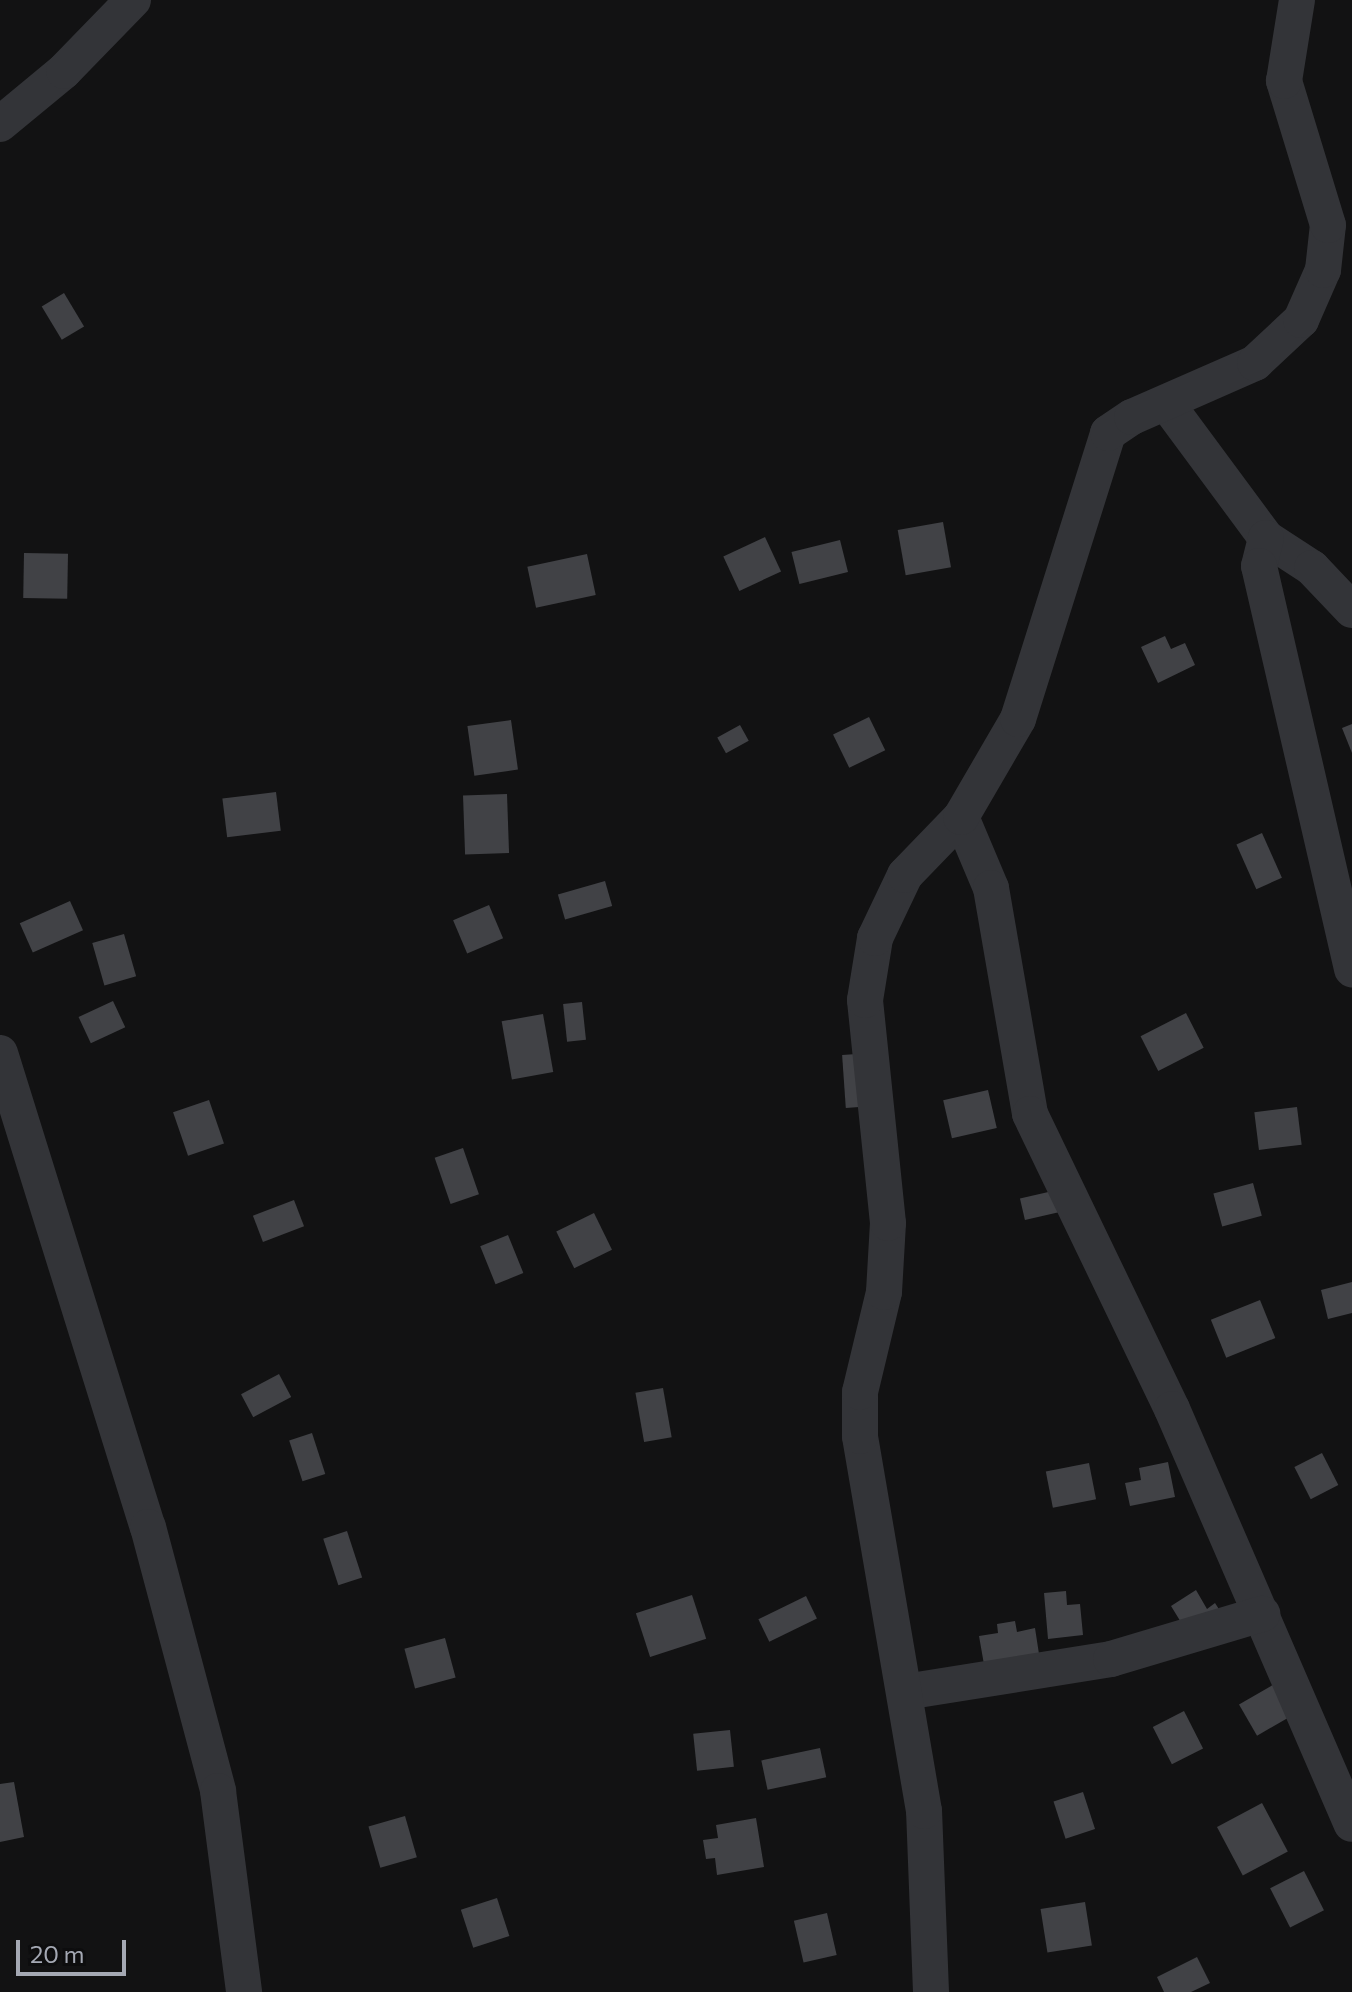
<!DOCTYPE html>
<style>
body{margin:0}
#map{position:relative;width:1352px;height:1992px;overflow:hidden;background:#121213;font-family:Commissioner,sans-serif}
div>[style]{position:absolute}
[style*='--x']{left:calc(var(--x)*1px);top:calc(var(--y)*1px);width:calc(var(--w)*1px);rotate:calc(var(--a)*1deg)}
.building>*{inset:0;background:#414246;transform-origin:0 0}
.minor>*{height:36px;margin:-18px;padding:0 18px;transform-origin:18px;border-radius:18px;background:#333438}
span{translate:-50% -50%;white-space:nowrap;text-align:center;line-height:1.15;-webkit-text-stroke:7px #0d0d0e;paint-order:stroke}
.scale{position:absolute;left:16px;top:1940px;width:110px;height:36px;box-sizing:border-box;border:4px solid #a4a8b3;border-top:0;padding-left:10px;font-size:24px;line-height:28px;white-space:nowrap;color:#a4a8b3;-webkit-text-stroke:6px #0d0d0e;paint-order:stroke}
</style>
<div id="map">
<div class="building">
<div style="left:64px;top:293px;width:39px;height:26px;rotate:59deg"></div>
<div style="left:943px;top:522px;width:46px;height:46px;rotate:80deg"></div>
<div style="left:765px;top:537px;width:38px;height:46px;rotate:65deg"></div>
<div style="left:840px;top:540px;width:33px;height:50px;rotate:76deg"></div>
<div style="left:24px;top:553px;width:44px;height:45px;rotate:1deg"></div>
<div style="left:587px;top:554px;width:42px;height:61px;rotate:78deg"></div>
<div style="clip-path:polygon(1165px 636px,1171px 649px,1185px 643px,1195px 665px,1158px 683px,1141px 647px)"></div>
<div style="left:869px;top:717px;width:37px;height:40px;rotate:64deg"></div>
<div style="left:511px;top:720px;width:50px;height:44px;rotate:82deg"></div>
<div style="clip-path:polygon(1352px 724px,1352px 753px,1342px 728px)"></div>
<div style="left:740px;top:725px;width:18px;height:26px;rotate:61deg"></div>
<div style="left:276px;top:792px;width:39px;height:54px;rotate:83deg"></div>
<div style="left:507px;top:794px;width:59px;height:44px;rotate:88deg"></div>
<div style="left:1262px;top:833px;width:49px;height:28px;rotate:66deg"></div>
<div style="left:605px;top:881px;width:26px;height:49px;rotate:74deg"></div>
<div style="left:70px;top:901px;width:32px;height:55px;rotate:66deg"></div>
<div style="left:489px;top:905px;width:36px;height:39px;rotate:67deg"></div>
<div style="left:124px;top:934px;width:44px;height:33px;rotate:74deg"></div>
<div style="left:113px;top:1001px;width:29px;height:38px;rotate:65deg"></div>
<div style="left:582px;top:1002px;width:38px;height:19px;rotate:84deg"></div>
<div style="left:1186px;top:1013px;width:39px;height:51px;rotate:63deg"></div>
<div style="left:543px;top:1014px;width:59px;height:42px;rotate:80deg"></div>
<div style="left:886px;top:1052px;width:53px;height:44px;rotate:86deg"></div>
<div style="left:988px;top:1090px;width:39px;height:46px;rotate:77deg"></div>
<div style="left:209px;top:1100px;width:46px;height:38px;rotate:71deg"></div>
<div style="left:1297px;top:1107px;width:38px;height:43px;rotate:83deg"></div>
<div style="left:463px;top:1148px;width:49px;height:30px;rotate:71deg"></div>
<div style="left:1253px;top:1183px;width:34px;height:41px;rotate:75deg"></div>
<div style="left:1057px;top:1190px;width:22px;height:38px;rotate:77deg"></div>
<div style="left:294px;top:1200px;width:28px;height:44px;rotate:69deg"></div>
<div style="left:594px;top:1213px;width:41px;height:42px;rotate:64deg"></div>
<div style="left:508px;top:1235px;width:41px;height:30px;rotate:68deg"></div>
<div style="clip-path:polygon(1352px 1282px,1352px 1313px,1328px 1319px,1321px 1290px)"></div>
<div style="left:1260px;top:1300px;width:41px;height:53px;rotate:68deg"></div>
<div style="left:279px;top:1374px;width:26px;height:43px;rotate:62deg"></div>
<div style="left:663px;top:1388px;width:50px;height:28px;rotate:80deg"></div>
<div style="left:312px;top:1433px;width:43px;height:24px;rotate:72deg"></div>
<div style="left:1322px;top:1453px;width:36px;height:31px;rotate:63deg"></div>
<div style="clip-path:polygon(1168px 1462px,1175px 1497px,1130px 1506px,1125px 1483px,1141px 1480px,1139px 1468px)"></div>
<div style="left:1089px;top:1463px;width:37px;height:44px;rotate:79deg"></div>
<div style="left:347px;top:1531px;width:49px;height:25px;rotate:72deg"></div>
<div style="clip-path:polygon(1196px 1590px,1207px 1609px,1215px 1603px,1224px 1617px,1190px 1637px,1171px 1606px)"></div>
<div style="clip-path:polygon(1066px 1591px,1067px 1605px,1080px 1604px,1083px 1635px,1048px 1639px,1044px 1593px)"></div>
<div style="left:692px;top:1595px;width:46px;height:59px;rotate:72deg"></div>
<div style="left:806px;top:1596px;width:25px;height:53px;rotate:64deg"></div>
<div style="clip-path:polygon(1015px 1621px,1017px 1632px,1035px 1628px,1041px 1667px,986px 1676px,979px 1636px,998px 1633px,997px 1624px)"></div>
<div style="left:445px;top:1638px;width:41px;height:42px;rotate:75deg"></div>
<div style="left:1278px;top:1682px;width:36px;height:45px;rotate:60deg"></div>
<div style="left:1184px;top:1711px;width:42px;height:35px;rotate:63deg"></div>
<div style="left:730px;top:1730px;width:37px;height:37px;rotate:84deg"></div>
<div style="left:820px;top:1748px;width:30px;height:60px;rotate:78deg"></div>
<div style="clip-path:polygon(14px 1782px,24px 1837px,0 1842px,0 1784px)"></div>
<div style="left:1083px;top:1792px;width:39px;height:31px;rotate:72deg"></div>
<div style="left:1262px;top:1803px;width:55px;height:51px;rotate:62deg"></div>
<div style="left:405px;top:1816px;width:43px;height:38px;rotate:74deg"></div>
<div style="clip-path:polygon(756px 1818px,764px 1867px,717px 1875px,715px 1858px,706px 1859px,703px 1840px,718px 1838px,716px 1825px)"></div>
<div style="left:1304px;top:1871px;width:44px;height:38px;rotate:63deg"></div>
<div style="left:497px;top:1898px;width:40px;height:38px;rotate:72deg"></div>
<div style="left:1085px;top:1902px;width:44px;height:45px;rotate:81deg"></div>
<div style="left:827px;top:1913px;width:43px;height:34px;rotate:77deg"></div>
<div style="clip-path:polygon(1197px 1957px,1210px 1983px,1191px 1992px,1164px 1992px,1157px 1977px)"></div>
</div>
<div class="minor">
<div style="--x:0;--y:124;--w:83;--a:-39.6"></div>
<div style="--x:64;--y:71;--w:99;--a:-45.8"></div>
<div style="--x:1167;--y:404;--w:167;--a:53.5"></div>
<div style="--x:1266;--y:538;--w:55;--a:33.1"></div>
<div style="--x:1312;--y:568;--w:58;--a:46.4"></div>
<div style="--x:1266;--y:538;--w:29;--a:104"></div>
<div style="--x:1259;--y:566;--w:414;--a:77"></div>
<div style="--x:961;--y:817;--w:77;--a:67.1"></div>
<div style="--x:991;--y:888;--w:229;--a:80.2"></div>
<div style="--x:1030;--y:1114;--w:327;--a:64.3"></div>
<div style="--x:1172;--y:1409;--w:452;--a:66.6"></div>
<div style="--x:0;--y:1053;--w:497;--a:72.7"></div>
<div style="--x:148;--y:1527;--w:273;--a:75.1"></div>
<div style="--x:218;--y:1791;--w:203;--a:82.6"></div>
<div style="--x:905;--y:1692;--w:209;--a:-9.1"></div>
<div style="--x:1111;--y:1659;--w:158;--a:-16.6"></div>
<div style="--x:931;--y:1992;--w:181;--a:-92.2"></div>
<div style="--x:924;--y:1811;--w:380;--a:-99.7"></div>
<div style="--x:860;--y:1436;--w:44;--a:-90"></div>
<div style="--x:860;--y:1392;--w:103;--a:-76.5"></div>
<div style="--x:884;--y:1292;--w:69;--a:-86.7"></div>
<div style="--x:888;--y:1223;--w:224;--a:-95.9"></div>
<div style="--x:865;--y:1000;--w:63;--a:-80.8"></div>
<div style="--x:875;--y:938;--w:70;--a:-64.5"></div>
<div style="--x:905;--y:875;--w:81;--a:-46"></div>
<div style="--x:961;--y:817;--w:113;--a:-59.8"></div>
<div style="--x:1018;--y:719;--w:300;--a:-72.5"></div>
<div style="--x:1108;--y:433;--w:29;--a:-34"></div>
<div style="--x:1132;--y:417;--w:134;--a:-23.7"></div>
<div style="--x:1255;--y:363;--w:63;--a:-43.1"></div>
<div style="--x:1301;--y:320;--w:55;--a:-66.3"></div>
<div style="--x:1323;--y:270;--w:45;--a:-83.7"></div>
<div style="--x:1328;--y:225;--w:151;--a:-107"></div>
<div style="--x:1284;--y:81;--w:82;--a:-80.9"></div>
</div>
<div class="scale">20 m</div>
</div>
